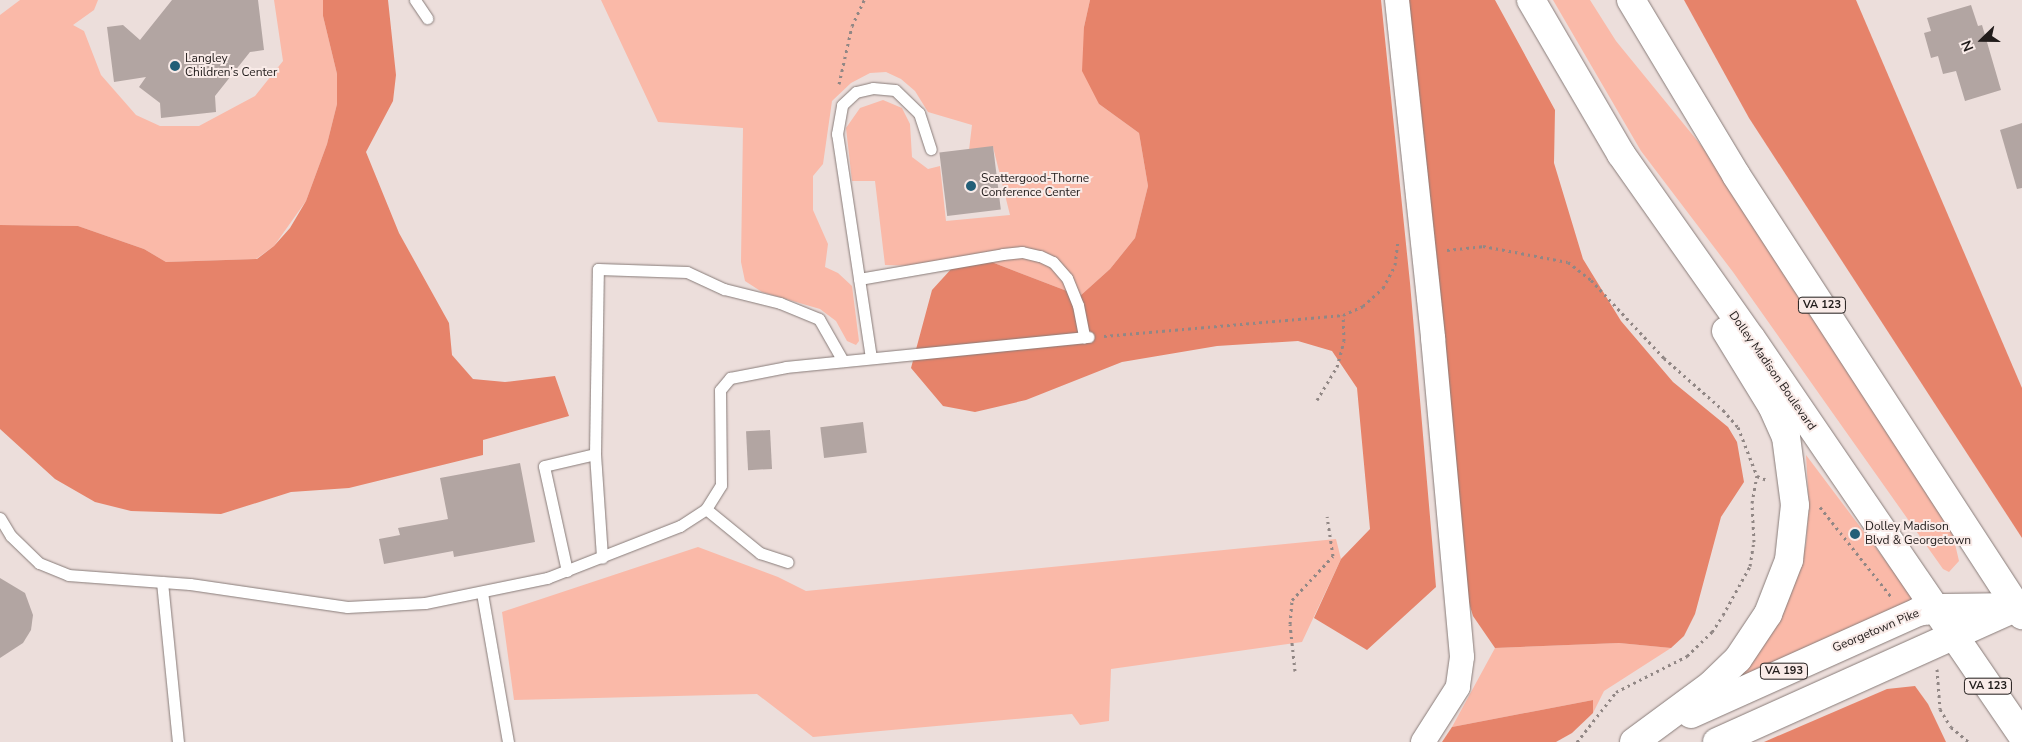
<!DOCTYPE html>
<meta charset="utf-8">
<style>
body{margin:0}
#map{position:relative;width:2022px;height:742px;overflow:hidden;background:#ecdedb;font-family:"Nunito Sans",sans-serif}
div>[style]{position:absolute}
[style*='--x']{left:calc(var(--x)*1px);top:calc(var(--y)*1px);width:calc(var(--w)*1px);rotate:calc(var(--a)*1deg)}
.green>*{inset:0;background:#fab9a8}
.forest>*{inset:0;background:#e6836a}
.building>*{inset:0;background:#b2a5a2;transform-origin:0 0}
.path>*{height:3px;margin-top:-1.5px;transform-origin:0;background:repeating-linear-gradient(90deg,#918785 0 2.5px,transparent 0 6.5px)}
.roads{filter:drop-shadow(0 0 1px #887c79) drop-shadow(0 0 1px #887c79)}
.lane>*{height:11px;margin:-5.5px;padding:0 5.5px;transform-origin:5.5px;border-radius:5.5px;background:#fff}
.street>*{height:24px;margin:-12px;padding:0 12px;transform-origin:12px;border-radius:12px;background:#fff}
.primary>*{height:28px;margin:-14px;padding:0 14px;transform-origin:14px;border-radius:14px;background:#fff}
.dots>*{width:14px;height:14px;translate:-50% -50%;box-sizing:border-box;border:2px solid #f9ebe8;border-radius:50%}
span{translate:-50% -50%;white-space:nowrap;text-align:center;line-height:1.15;-webkit-text-stroke:4px #f9ebe8;paint-order:stroke}
.shield-label span{padding:1px 4px;background:#f9ebe8;border:1px solid;border-radius:4px;-webkit-text-stroke-width:0}
.shield-label{font-size:11px;color:#211c1b;font-weight:700}
.poi-label{font-size:12px;color:#211c1b}
.left{translate:0 -50%;text-align:left}
.street-label{font-size:12px;color:#211c1b}
.north{position:absolute;left:1957px;top:15px;width:50px;height:50px;-webkit-text-stroke:4px #f9ebe8;paint-order:stroke;rotate:248deg;font-size:14px;font-weight:700;line-height:20px;text-align:center;color:#211c1b}
.north::after{content:'';display:block;margin:auto;width:18px;height:22px;background:#211c1b;clip-path:polygon(50% 0,100% 100%,50% 72%,0 100%)}
</style>
<div id="map">
<div class="green">
<div style="clip-path:polygon(20px 0,98px 0,94px 10px,73px 25px,84px 31px,101px 75px,136px 115px,160px 126px,199px 126px,255px 96px,283px 61px,274px 0,323px 0,323px 16px,337px 74px,337px 104px,327px 144px,306px 201px,274px 246px,256px 259px,166px 262px,144px 249px,78px 226px,0 225px,0 15px)"></div>
<div style="clip-path:polygon(601px 0,1090px 0,1084px 27px,1099px 104px,1139px 133px,1148px 186px,1135px 238px,1110px 269px,1080px 296px,976px 256px,953px 267px,885px 265px,875px 181px,852px 181px,846px 128px,860px 108px,883px 100px,902px 108px,910px 124px,912px 157px,928px 169px,940px 166px,946px 221px,1010px 215px,993px 147px,969px 150px,972px 125px,928px 112px,915px 91px,901px 79px,886px 72px,870px 73px,851px 83px,832px 101px,823px 164px,813px 176px,813px 210px,828px 244px,825px 267px,838px 273px,852px 286px,859px 341px,856px 345px,847px 341px,836px 321px,820px 309px,762px 292px,745px 281px,741px 262px,743px 128px,658px 122px)"></div>
<div style="clip-path:polygon(1553px 0,1590px 0,1616px 41px,1709px 155px,1951px 527px,1959px 561px,1949px 572px,1943px 569px,1733px 272px,1641px 151px)"></div>
<div style="clip-path:polygon(1806px 455px,1919px 605px,1711px 696px,1796px 577px,1806px 544px,1809px 506px)"></div>
<div style="clip-path:polygon(1336px 539px,1341px 559px,1302px 642px,1111px 669px,1109px 721px,1080px 725px,1072px 714px,813px 737px,757px 694px,514px 700px,502px 612px,698px 547px,778px 577px,806px 591px)"></div>
<div style="clip-path:polygon(1619px 643px,1671px 648px,1604px 691px,1593px 713px,1593px 700px,1452px 727px,1495px 648px)"></div>
</div>
<div class="forest">
<div style="clip-path:polygon(323px 0,388px 0,396px 75px,393px 101px,366px 152px,399px 233px,449px 323px,452px 355px,473px 379px,505px 382px,555px 376px,569px 416px,483px 440px,483px 455px,349px 488px,291px 492px,221px 514px,131px 511px,95px 502px,55px 479px,0 429px,0 225px,78px 226px,144px 249px,166px 262px,257px 259px,274px 246px,290px 228px,306px 201px,327px 144px,337px 104px,337px 74px,323px 16px)"></div>
<div style="clip-path:polygon(1090px 0,1381px 0,1410px 283px,1436px 587px,1367px 650px,1314px 618px,1341px 559px,1370px 529px,1357px 388px,1332px 351px,1298px 341px,1217px 346px,1122px 362px,1026px 400px,975px 412px,943px 406px,911px 368px,932px 290px,953px 267px,976px 256px,1080px 296px,1110px 269px,1135px 238px,1148px 186px,1139px 133px,1099px 104px,1082px 71px,1084px 27px)"></div>
<div style="clip-path:polygon(1403px 0,1495px 0,1555px 110px,1554px 163px,1583px 259px,1621px 321px,1673px 382px,1728px 427px,1737px 442px,1744px 482px,1721px 517px,1695px 614px,1684px 636px,1671px 648px,1619px 643px,1495px 648px,1473px 616px,1468px 600px)"></div>
<div style="clip-path:polygon(1684px 0,1856px 0,2022px 388px,2022px 538px,1749px 118px)"></div>
<div style="clip-path:polygon(1915px 686px,1928px 704px,1946px 742px,1764px 742px,1887px 689px)"></div>
<div style="clip-path:polygon(1593px 700px,1593px 713px,1572px 733px,1556px 742px,1442px 742px,1452px 727px)"></div>
</div>
<div class="building">
<div style="clip-path:polygon(172px 0,258px 0,264px 50px,250px 52px,215px 96px,216px 112px,161px 118px,160px 103px,139px 87px,146px 77px,114px 82px,107px 27px,123px 25px,140px 40px)"></div>
<div style="clip-path:polygon(1971px 5px,1978px 26px,1982px 25px,2001px 90px,1965px 101px,1956px 71px,1943px 74px,1938px 56px,1931px 58px,1924px 33px,1931px 31px,1927px 18px)"></div>
<div style="clip-path:polygon(2022px 123px,2022px 188px,2017px 189px,2000px 130px)"></div>
<div style="left:993px;top:146px;width:64px;height:54px;rotate:83deg"></div>
<div style="left:863px;top:422px;width:31px;height:43px;rotate:83deg"></div>
<div style="left:770px;top:430px;width:39px;height:24px;rotate:87deg"></div>
<div style="clip-path:polygon(520px 463px,535px 542px,454px 557px,453px 551px,384px 564px,379px 539px,400px 535px,398px 528px,448px 519px,440px 478px)"></div>
<div style="clip-path:polygon(0 578px,25px 593px,33px 615px,31px 630px,23px 643px,0 658px)"></div>
</div>
<div class="path">
<div style="--x:839;--y:84;--w:59;--a:-77.4"></div>
<div style="--x:852;--y:26;--w:29;--a:-65"></div>
<div style="--x:1447;--y:250;--w:36;--a:-6"></div>
<div style="--x:1483;--y:246;--w:86;--a:10.7"></div>
<div style="--x:1568;--y:262;--w:29;--a:38"></div>
<div style="--x:1591;--y:280;--w:107;--a:46.9"></div>
<div style="--x:1664;--y:358;--w:79;--a:41.4"></div>
<div style="--x:1723;--y:410;--w:23;--a:49"></div>
<div style="--x:1738;--y:427;--w:53;--a:68.8"></div>
<div style="--x:1757;--y:476;--w:11;--a:22"></div>
<div style="--x:1104;--y:336;--w:240;--a:-5"></div>
<div style="--x:1343;--y:315;--w:22;--a:-24"></div>
<div style="--x:1363;--y:306;--w:27;--a:-42"></div>
<div style="--x:1383;--y:288;--w:26;--a:-62"></div>
<div style="--x:1395;--y:265;--w:23;--a:-83"></div>
<div style="--x:1317;--y:400;--w:39;--a:-59"></div>
<div style="--x:1337;--y:367;--w:27;--a:-75"></div>
<div style="--x:1344;--y:341;--w:26;--a:-92"></div>
<div style="--x:1820;--y:507;--w:116;--a:51.6"></div>
<div style="--x:1937;--y:669;--w:40;--a:85.7"></div>
<div style="--x:1940;--y:709;--w:21;--a:59"></div>
<div style="--x:1951;--y:727;--w:23;--a:40"></div>
<div style="--x:1295;--y:671;--w:47;--a:-96.1"></div>
<div style="--x:1290;--y:624;--w:24;--a:-85"></div>
<div style="--x:1292;--y:600;--w:60;--a:-47"></div>
<div style="--x:1333;--y:556;--w:40;--a:-98.5"></div>
<div style="--x:1577;--y:742;--w:63;--a:-52"></div>
<div style="--x:1616;--y:692;--w:80;--a:-26.9"></div>
<div style="--x:1687;--y:656;--w:35;--a:-44"></div>
<div style="--x:1712;--y:632;--w:20;--a:-57"></div>
<div style="--x:1723;--y:615;--w:56;--a:-61.1"></div>
<div style="--x:1750;--y:566;--w:24;--a:-81"></div>
<div style="--x:1754;--y:542;--w:39;--a:-93"></div>
<div style="--x:1752;--y:503;--w:27;--a:-80"></div>
</div>
<div class="roads">
<div class="lane">
<div style="--x:415;--y:0;--w:22;--a:56"></div>
<div style="--x:859;--y:279;--w:146;--a:-9.8"></div>
<div style="--x:1003;--y:254;--w:19;--a:-6"></div>
<div style="--x:1022;--y:252;--w:18;--a:13"></div>
<div style="--x:1040;--y:256;--w:14;--a:25"></div>
<div style="--x:1053;--y:262;--w:21;--a:49"></div>
<div style="--x:1067;--y:278;--w:29;--a:68"></div>
<div style="--x:1078;--y:305;--w:33;--a:79"></div>
<div style="--x:871;--y:358;--w:227;--a:-98.6"></div>
<div style="--x:837;--y:134;--w:29;--a:-80"></div>
<div style="--x:842;--y:105;--w:19;--a:-43"></div>
<div style="--x:856;--y:92;--w:17;--a:-13"></div>
<div style="--x:873;--y:88;--w:22;--a:5"></div>
<div style="--x:895;--y:90;--w:33;--a:44"></div>
<div style="--x:919;--y:113;--w:38;--a:72"></div>
<div style="--x:595;--y:454;--w:104;--a:86.1"></div>
<div style="--x:706;--y:509;--w:70;--a:39.2"></div>
<div style="--x:760;--y:553;--w:29;--a:18"></div>
<div style="--x:0;--y:518;--w:21;--a:59"></div>
<div style="--x:11;--y:536;--w:39;--a:44"></div>
<div style="--x:39;--y:563;--w:31;--a:22"></div>
<div style="--x:68;--y:575;--w:122;--a:4.2"></div>
<div style="--x:190;--y:584;--w:159;--a:8.3"></div>
<div style="--x:347;--y:607;--w:78;--a:-2.9"></div>
<div style="--x:425;--y:603;--w:125;--a:-11.6"></div>
<div style="--x:547;--y:578;--w:143;--a:-21.4"></div>
<div style="--x:680;--y:526;--w:31;--a:-33"></div>
<div style="--x:706;--y:509;--w:28;--a:-58"></div>
<div style="--x:721;--y:485;--w:95;--a:-90.6"></div>
<div style="--x:720;--y:390;--w:16;--a:-50"></div>
<div style="--x:730;--y:378;--w:57;--a:-11.1"></div>
<div style="--x:786;--y:367;--w:304;--a:-5.7"></div>
<div style="--x:567;--y:571;--w:107;--a:-102.4"></div>
<div style="--x:544;--y:466;--w:52;--a:-13.2"></div>
<div style="--x:595;--y:454;--w:185;--a:-89.1"></div>
<div style="--x:598;--y:269;--w:89;--a:1.9"></div>
<div style="--x:687;--y:272;--w:41;--a:24.7"></div>
<div style="--x:724;--y:289;--w:58;--a:14"></div>
<div style="--x:780;--y:303;--w:42;--a:22.3"></div>
<div style="--x:819;--y:319;--w:48;--a:60.3"></div>
<div style="--x:162;--y:582;--w:161;--a:84.3"></div>
<div style="--x:482;--y:593;--w:151;--a:80.1"></div>
</div>
<div class="street">
<div style="--x:1397;--y:0;--w:340;--a:83.9"></div>
<div style="--x:1433;--y:338;--w:320;--a:84.8"></div>
<div style="--x:1462;--y:657;--w:30;--a:98"></div>
<div style="--x:1458;--y:687;--w:65;--a:122.5"></div>
</div>
<div class="primary">
<div style="--x:1531;--y:0;--w:178;--a:59.7"></div>
<div style="--x:1621;--y:154;--w:225;--a:54.8"></div>
<div style="--x:1751;--y:338;--w:482;--a:55.7"></div>
<div style="--x:1631;--y:0;--w:204;--a:59"></div>
<div style="--x:1736;--y:175;--w:525;--a:56.98"></div>
<div style="--x:1691;--y:714;--w:249;--a:-24.2"></div>
<div style="--x:1918;--y:612;--w:26;--a:-9"></div>
<div style="--x:1944;--y:608;--w:73;--a:-0.8"></div>
<div style="--x:1634;--y:742;--w:96;--a:-36.5"></div>
<div style="--x:1711;--y:685;--w:37;--a:-44"></div>
<div style="--x:1738;--y:659;--w:54;--a:-56.3"></div>
<div style="--x:1768;--y:614;--w:58;--a:-68.7"></div>
<div style="--x:1789;--y:560;--w:55;--a:-83.8"></div>
<div style="--x:1795;--y:505;--w:69;--a:-97.5"></div>
<div style="--x:1786;--y:437;--w:34;--a:-114"></div>
<div style="--x:1772;--y:406;--w:88;--a:-121.5"></div>
<div style="--x:1717;--y:742;--w:320;--a:-24.2"></div>
</div>
</div>
<div class="dots">
<div style="left:175px;top:66px;background:#235f77"></div>
<div style="left:971px;top:186px;background:#235f77"></div>
<div style="left:1855px;top:534px;background:#235f77"></div>
</div>
<div class="shield-label">
<span style="left:1822px;top:305px">VA 123</span>
<span style="left:1784px;top:671px">VA 193</span>
<span style="left:1988px;top:686px">VA 123</span>
</div>
<div class="poi-label">
<span class="left" style="left:185px;top:66px">Langley<br>Children’s Center</span>
<span class="left" style="left:981px;top:186px">Scattergood-Thorne<br>Conference Center</span>
<span class="left" style="left:1865px;top:534px">Dolley Madison<br>Blvd &amp; Georgetown</span>
</div>
<div class="street-label">
<span style="left:1772px;top:371px;rotate:55deg">Dolley Madison Boulevard</span>
<span style="left:1876px;top:631px;rotate:-23deg">Georgetown Pike</span>
</div>
<div class="north">N</div>
</div>
